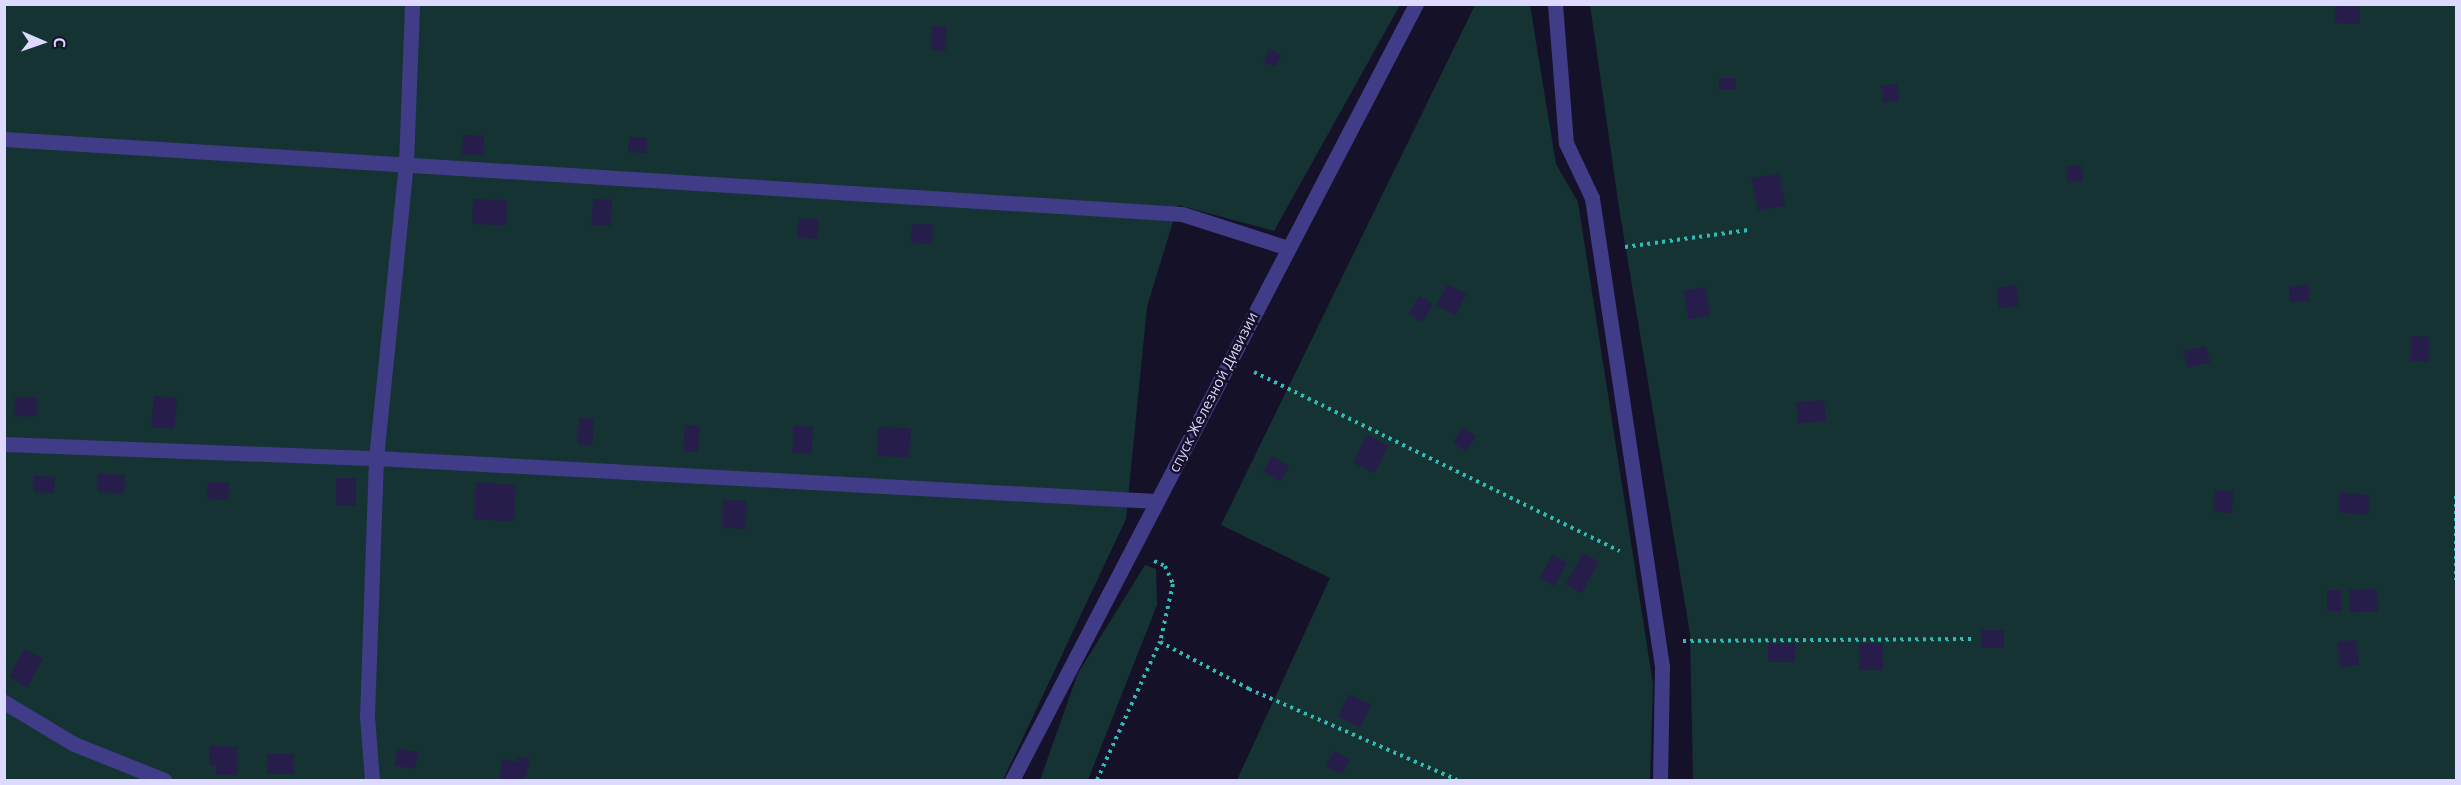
<!DOCTYPE html>
<meta charset="utf-8">
<style>
body{margin:0}
#map{position:relative;width:2461px;height:785px;overflow:hidden;background:#151129;font-family:Ubuntu,sans-serif}
div>[style]{position:absolute}
[style*='--x']{left:calc(var(--x)*1px);top:calc(var(--y)*1px);width:calc(var(--w)*1px);rotate:calc(var(--a)*1deg)}
.green>*{inset:0;background:#143332}
.building>*{inset:0;background:#271d4a;transform-origin:0 0}
.path>*{height:4px;margin-top:-2px;transform-origin:0;background:repeating-linear-gradient(90deg,#32bab3 0 3px,transparent 0 7.5px)}
.minor>*{height:15px;margin:-7.5px;padding:0 7.5px;transform-origin:7.5px;border-radius:7.5px;background:#403c87}
span{translate:-50% -50%;white-space:nowrap;text-align:center;line-height:1.15;-webkit-text-stroke:5px #151129;paint-order:stroke}
.street-label{font-size:15px;color:#ded9fe}
.frame{position:absolute;inset:0;border:6px solid #ded9fe;pointer-events:none}
.north{position:absolute;left:12px;top:12px;width:60px;height:60px;-webkit-text-stroke:4px #151129;paint-order:stroke;rotate:92deg;font-size:16px;font-weight:700;line-height:24px;text-align:center;color:#ded9fe}
.north::after{content:'';display:block;margin:auto;width:21px;height:27px;background:#ded9fe;clip-path:polygon(50% 0,100% 100%,50% 72%,0 100%)}
</style>
<div id="map">
<div class="green">
<div style="clip-path:polygon(5px 5px,1400px 5px,1274px 231px,1178px 205px,1147px 307px,1126px 519px,1003px 780px,5px 780px)"></div>
<div style="clip-path:polygon(1475px 5px,1530px 5px,1556px 164px,1578px 202px,1653px 684px,1650px 780px,1237px 780px,1330px 578px,1221px 525px)"></div>
<div style="clip-path:polygon(1590px 5px,2456px 5px,2456px 780px,1693px 780px,1690px 634px,1619px 208px)"></div>
<div style="clip-path:polygon(1145px 565px,1156px 569px,1157px 605px,1088px 780px,1040px 780px,1078px 673px)"></div>
</div>
<div class="building">
<div style="left:2335px;top:6px;width:25px;height:17px;rotate:2deg"></div>
<div style="left:932px;top:26px;width:15px;height:24px;rotate:4deg"></div>
<div style="left:1269px;top:49px;width:13px;height:14px;rotate:23deg"></div>
<div style="left:1719px;top:78px;width:17px;height:12px"></div>
<div style="left:1897px;top:84px;width:17px;height:16px;rotate:83deg"></div>
<div style="left:463px;top:135px;width:21px;height:19px;rotate:3deg"></div>
<div style="left:629px;top:137px;width:18px;height:15px;rotate:3deg"></div>
<div style="left:2081px;top:165px;width:16px;height:15px;rotate:83deg"></div>
<div style="left:1779px;top:173px;width:33px;height:28px;rotate:79deg"></div>
<div style="left:473px;top:199px;width:34px;height:25px;rotate:2deg"></div>
<div style="left:593px;top:199px;width:19px;height:26px;rotate:3deg"></div>
<div style="left:799px;top:218px;width:20px;height:19px;rotate:6deg"></div>
<div style="left:912px;top:224px;width:21px;height:19px;rotate:3deg"></div>
<div style="left:1448px;top:284px;width:21px;height:24px;rotate:29deg"></div>
<div style="left:2016px;top:285px;width:21px;height:20px;rotate:82deg"></div>
<div style="left:2309px;top:285px;width:16px;height:20px;rotate:86deg"></div>
<div style="left:1705px;top:287px;width:29px;height:22px;rotate:80deg"></div>
<div style="left:1419px;top:296px;width:16px;height:21px;rotate:30deg"></div>
<div style="left:2411px;top:336px;width:19px;height:25px;rotate:3deg"></div>
<div style="left:2206px;top:346px;width:17px;height:23px;rotate:77deg"></div>
<div style="left:154px;top:396px;width:23px;height:31px;rotate:5deg"></div>
<div style="left:15px;top:397px;width:23px;height:19px;rotate:2deg"></div>
<div style="left:1824px;top:400px;width:21px;height:28px;rotate:85deg"></div>
<div style="left:579px;top:418px;width:15px;height:26px;rotate:4deg"></div>
<div style="left:685px;top:425px;width:15px;height:26px;rotate:4deg"></div>
<div style="left:794px;top:426px;width:19px;height:27px;rotate:3deg"></div>
<div style="left:878px;top:427px;width:33px;height:29px;rotate:2deg"></div>
<div style="left:1462px;top:428px;width:16px;height:18px;rotate:30deg"></div>
<div style="left:1366px;top:435px;width:24px;height:31px;rotate:24deg"></div>
<div style="left:1272px;top:456px;width:20px;height:18px;rotate:30deg"></div>
<div style="left:98px;top:474px;width:27px;height:18px;rotate:2deg"></div>
<div style="left:34px;top:476px;width:21px;height:16px;rotate:3deg"></div>
<div style="left:336px;top:478px;width:20px;height:28px"></div>
<div style="left:208px;top:482px;width:21px;height:17px;rotate:3deg"></div>
<div style="left:476px;top:482px;width:40px;height:37px;rotate:4deg"></div>
<div style="left:2215px;top:490px;width:18px;height:22px;rotate:3deg"></div>
<div style="left:2340px;top:492px;width:30px;height:20px;rotate:6deg"></div>
<div style="left:723px;top:500px;width:23px;height:28px;rotate:2deg"></div>
<div style="left:1583px;top:553px;width:18px;height:36px;rotate:29deg"></div>
<div style="left:1552px;top:555px;width:17px;height:26px;rotate:28deg"></div>
<div style="left:2377px;top:589px;width:22px;height:28px;rotate:87deg"></div>
<div style="left:2327px;top:590px;width:15px;height:21px"></div>
<div style="left:2004px;top:630px;width:18px;height:23px;rotate:90deg"></div>
<div style="left:2356px;top:640px;width:25px;height:19px;rotate:83deg"></div>
<div style="left:1768px;top:643px;width:27px;height:19px"></div>
<div style="left:1859px;top:643px;width:24px;height:27px"></div>
<div style="left:24px;top:649px;width:21px;height:32px;rotate:28deg"></div>
<div style="left:1349px;top:694px;width:25px;height:25px;rotate:27deg"></div>
<div style="clip-path:polygon(210px 746px,238px 747px,237px 775px,216px 775px,216px 765px,209px 765px)"></div>
<div style="left:397px;top:749px;width:21px;height:17px;rotate:8deg"></div>
<div style="left:1334px;top:751px;width:18px;height:17px;rotate:27deg"></div>
<div style="left:267px;top:754px;width:27px;height:20px"></div>
<div style="clip-path:polygon(517px 757px,530px 759px,525px 780px,498px 780px,503px 759px,517px 762px)"></div>
</div>
<div class="path">
<div style="--x:1625;--y:247;--w:125;--a:-7.8"></div>
<div style="--x:1254;--y:372;--w:407;--a:26.1"></div>
<div style="--x:2456;--y:496;--w:84;--a:90"></div>
<div style="--x:1154;--y:561;--w:12;--a:24"></div>
<div style="--x:1165;--y:566;--w:20;--a:66"></div>
<div style="--x:1173;--y:584;--w:59;--a:102.6"></div>
<div style="--x:1160;--y:642;--w:101;--a:27.8"></div>
<div style="--x:1249;--y:689;--w:227;--a:23.6"></div>
<div style="--x:1683;--y:641;--w:288;--a:-0.4"></div>
<div style="--x:1097;--y:780;--w:152;--a:-65.5"></div>
</div>
<div class="minor">
<div style="--x:1555;--y:4;--w:139;--a:85.5"></div>
<div style="--x:1566;--y:143;--w:61;--a:64.7"></div>
<div style="--x:1592;--y:198;--w:474;--a:81.5"></div>
<div style="--x:1662;--y:667;--w:113;--a:91"></div>
<div style="--x:4;--y:139;--w:1180;--a:3.64"></div>
<div style="--x:1182;--y:214;--w:111;--a:17.8"></div>
<div style="--x:4;--y:444;--w:372;--a:2.2"></div>
<div style="--x:376;--y:458;--w:781;--a:3.16"></div>
<div style="--x:4;--y:702;--w:82;--a:31"></div>
<div style="--x:74;--y:744;--w:97;--a:21.8"></div>
<div style="--x:372;--y:780;--w:64;--a:-94.5"></div>
<div style="--x:367;--y:716;--w:258;--a:-88"></div>
<div style="--x:376;--y:458;--w:297;--a:-84.2"></div>
<div style="--x:406;--y:163;--w:159;--a:-87.8"></div>
<div style="--x:1012;--y:780;--w:875;--a:-62.5"></div>
</div>
<div class="street-label">
<span style="left:1213px;top:392px;rotate:-63deg">спуск Железной Дивизии</span>
</div>
<div class="frame"></div>
<div class="north">С</div>
</div>
